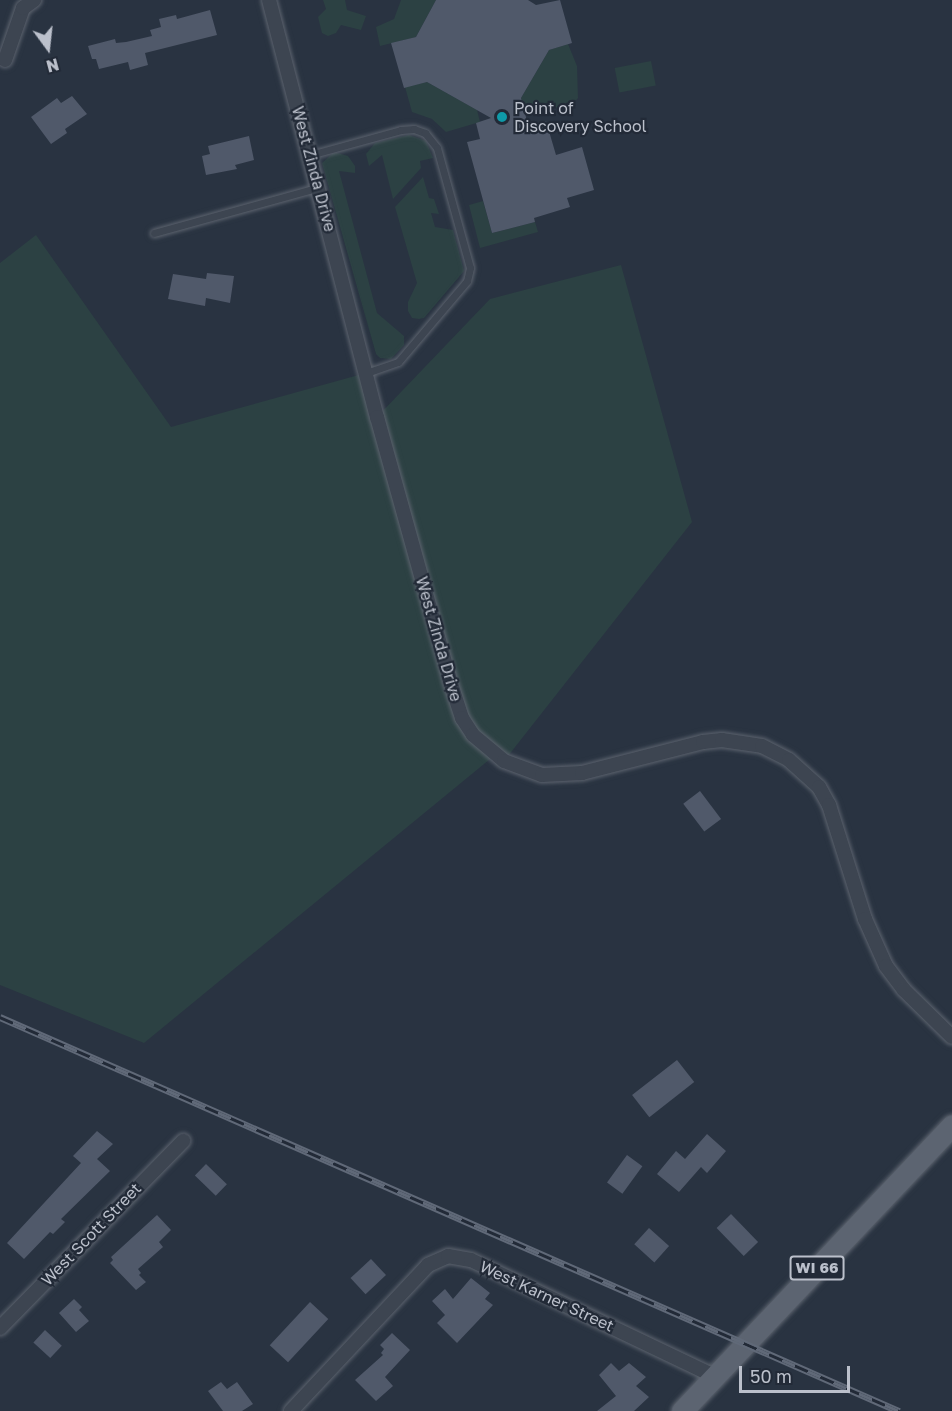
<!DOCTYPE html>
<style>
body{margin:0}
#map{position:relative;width:952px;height:1411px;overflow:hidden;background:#293341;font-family:"Golos Text",sans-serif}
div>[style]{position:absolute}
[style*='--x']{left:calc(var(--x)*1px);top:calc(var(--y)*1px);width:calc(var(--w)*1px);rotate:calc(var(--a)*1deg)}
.green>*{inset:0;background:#2c4143;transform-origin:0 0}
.building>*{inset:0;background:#50596a;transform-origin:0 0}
.roads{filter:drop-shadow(0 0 2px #5c636e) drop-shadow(0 0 2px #5c636e)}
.lane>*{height:7px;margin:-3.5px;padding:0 3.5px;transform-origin:3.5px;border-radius:3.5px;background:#3d4551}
.street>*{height:14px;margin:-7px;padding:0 7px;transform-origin:7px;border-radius:7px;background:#3d4551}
.primary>*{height:21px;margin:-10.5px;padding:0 10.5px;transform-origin:10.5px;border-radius:10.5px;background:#5c6471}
.rail>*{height:7px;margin-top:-3.5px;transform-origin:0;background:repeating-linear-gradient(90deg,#222a37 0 14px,#606978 0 28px);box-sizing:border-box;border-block:2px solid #606978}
.dots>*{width:16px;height:16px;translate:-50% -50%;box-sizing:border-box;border:3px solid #222a37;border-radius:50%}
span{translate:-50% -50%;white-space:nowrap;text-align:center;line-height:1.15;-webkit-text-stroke:4.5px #222a37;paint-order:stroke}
.shield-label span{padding:2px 4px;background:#222a37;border:2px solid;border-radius:4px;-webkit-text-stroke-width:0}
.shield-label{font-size:15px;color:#bbc0cb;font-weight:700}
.poi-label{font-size:16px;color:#bbc0cb}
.left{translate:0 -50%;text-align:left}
.street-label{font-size:16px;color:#bbc0cb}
.north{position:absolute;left:18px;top:18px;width:60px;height:60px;-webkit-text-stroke:4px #222a37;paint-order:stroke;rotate:165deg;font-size:16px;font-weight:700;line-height:24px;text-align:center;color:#bbc0cb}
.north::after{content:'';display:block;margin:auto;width:21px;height:27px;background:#bbc0cb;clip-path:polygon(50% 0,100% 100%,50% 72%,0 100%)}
.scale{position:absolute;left:739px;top:1366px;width:111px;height:27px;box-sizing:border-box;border:3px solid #bbc0cb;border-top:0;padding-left:8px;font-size:18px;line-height:21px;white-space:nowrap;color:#bbc0cb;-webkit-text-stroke:4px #222a37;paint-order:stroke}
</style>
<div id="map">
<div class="green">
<div style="clip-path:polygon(323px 0,345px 0,347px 10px,366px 16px,361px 30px,341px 25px,336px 33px,328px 36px,322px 33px,318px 17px,326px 9px)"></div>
<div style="clip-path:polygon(401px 0,436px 0,416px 37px,380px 46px,376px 27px,394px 19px)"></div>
<div style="clip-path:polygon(568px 44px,577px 66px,578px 98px,570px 107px,548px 108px,525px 114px,521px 98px,549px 50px)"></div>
<div style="left:651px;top:61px;width:25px;height:37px;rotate:79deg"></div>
<div style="clip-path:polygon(427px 82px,477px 110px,480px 122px,446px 132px,432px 119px,412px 112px,405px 87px)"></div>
<div style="clip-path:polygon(409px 135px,426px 141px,433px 158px,420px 161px,421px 168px,393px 199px,382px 155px,369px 166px,366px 154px,375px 143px)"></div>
<div style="clip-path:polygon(334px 152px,348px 156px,355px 166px,355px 173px,339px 171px,377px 313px,404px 336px,404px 345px,391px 359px,380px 358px,376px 354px,322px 163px)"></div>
<div style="clip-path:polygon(423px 177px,429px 198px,434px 199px,439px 214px,431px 213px,435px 227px,453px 230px,464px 271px,424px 318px,419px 319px,412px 318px,408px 311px,408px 302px,417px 283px,395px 207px)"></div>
<div style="clip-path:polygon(483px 201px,492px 233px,535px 222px,538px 232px,480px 248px,469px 205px)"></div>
<div style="clip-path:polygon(36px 235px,171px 427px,366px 373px,378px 416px,490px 299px,621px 265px,692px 522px,504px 761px,495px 755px,144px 1043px,0 985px,0 263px)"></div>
</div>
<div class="building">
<div style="clip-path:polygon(436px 0,528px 0,536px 5px,560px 0,572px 43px,549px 50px,521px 98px,528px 125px,546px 121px,556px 155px,582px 147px,594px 190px,567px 198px,570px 207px,534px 218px,535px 222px,492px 233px,467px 142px,480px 139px,476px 123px,491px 118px,427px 82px,404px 88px,391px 43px,416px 37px)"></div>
<div style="clip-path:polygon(210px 10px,217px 35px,145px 53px,148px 65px,130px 70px,128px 62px,99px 69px,96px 59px,92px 59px,88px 46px,115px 39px,116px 43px,126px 42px,152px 36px,150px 30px,161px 27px,159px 19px,176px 15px,177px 19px)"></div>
<div style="clip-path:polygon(72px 96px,87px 114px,65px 129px,67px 133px,51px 144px,31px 117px,57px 98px,61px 103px)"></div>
<div style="clip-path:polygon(249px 136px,254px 160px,235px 165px,237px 169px,206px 175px,202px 156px,210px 154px,208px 146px)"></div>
<div style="clip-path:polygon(207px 273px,234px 276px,230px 303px,206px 298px,205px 306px,168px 299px,173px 274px,206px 279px)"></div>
<div style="left:700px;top:791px;width:35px;height:21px;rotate:53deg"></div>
<div style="left:677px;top:1060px;width:28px;height:57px;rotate:52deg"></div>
<div style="clip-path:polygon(97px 1131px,113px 1144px,97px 1159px,110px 1171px,61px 1219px,65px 1222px,53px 1234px,50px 1232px,24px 1259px,7px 1243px,81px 1163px,73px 1156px)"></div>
<div style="clip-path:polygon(707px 1134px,726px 1151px,707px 1173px,701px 1167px,679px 1192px,657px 1174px,676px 1151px,685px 1159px)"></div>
<div style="left:627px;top:1155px;width:19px;height:34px;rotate:36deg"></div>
<div style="left:206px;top:1164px;width:29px;height:16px;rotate:44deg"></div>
<div style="left:731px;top:1214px;width:39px;height:20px;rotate:46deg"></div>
<div style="clip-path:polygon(157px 1215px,171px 1230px,159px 1242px,163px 1247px,138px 1269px,141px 1273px,139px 1275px,146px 1282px,136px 1290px,110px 1263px,113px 1260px,111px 1257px)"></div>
<div style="left:649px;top:1228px;width:27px;height:22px;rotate:42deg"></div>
<div style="left:371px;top:1259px;width:22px;height:28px;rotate:47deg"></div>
<div style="clip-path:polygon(471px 1278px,490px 1293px,485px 1299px,493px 1305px,457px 1343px,437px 1323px,445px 1315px,432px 1301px,445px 1289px,453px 1299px)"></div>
<div style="clip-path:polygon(74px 1299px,82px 1307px,79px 1310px,89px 1321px,76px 1332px,59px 1313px)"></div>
<div style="left:310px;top:1302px;width:25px;height:59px;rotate:43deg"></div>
<div style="left:45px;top:1330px;width:23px;height:17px;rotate:43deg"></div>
<div style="clip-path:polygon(392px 1333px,410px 1350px,385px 1377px,393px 1386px,376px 1401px,355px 1380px,383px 1355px,381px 1353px,384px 1349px,380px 1345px)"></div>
<div style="clip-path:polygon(611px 1363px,619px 1371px,629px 1363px,646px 1377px,636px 1386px,649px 1397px,634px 1411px,597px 1411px,616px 1396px,599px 1375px)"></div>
<div style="clip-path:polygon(221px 1382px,227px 1389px,237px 1382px,253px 1404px,242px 1411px,223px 1411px,208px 1391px)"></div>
</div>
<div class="roads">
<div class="lane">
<div style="--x:310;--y:155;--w:94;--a:-15.4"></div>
<div style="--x:401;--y:130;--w:13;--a:-4"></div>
<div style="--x:414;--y:129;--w:12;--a:20"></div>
<div style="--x:425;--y:133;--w:19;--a:51"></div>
<div style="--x:437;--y:148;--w:124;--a:74.6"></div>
<div style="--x:470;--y:268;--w:13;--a:103"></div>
<div style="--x:467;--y:281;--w:106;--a:130.4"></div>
<div style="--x:398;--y:362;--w:34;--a:161"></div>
<div style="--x:154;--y:233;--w:172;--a:-15.5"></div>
</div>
<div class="street">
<div style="--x:269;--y:0;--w:431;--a:75.5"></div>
<div style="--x:377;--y:417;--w:274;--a:74.5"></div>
<div style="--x:450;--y:681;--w:39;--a:72"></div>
<div style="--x:462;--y:718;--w:20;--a:57"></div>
<div style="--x:473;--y:735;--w:40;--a:40"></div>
<div style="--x:504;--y:761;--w:40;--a:20.2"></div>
<div style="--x:542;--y:775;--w:40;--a:-2.9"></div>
<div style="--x:582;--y:773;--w:125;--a:-14.4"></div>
<div style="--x:703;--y:742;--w:19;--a:-6"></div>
<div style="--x:722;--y:740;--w:40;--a:8.5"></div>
<div style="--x:762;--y:746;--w:30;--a:27"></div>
<div style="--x:789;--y:760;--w:40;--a:42"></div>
<div style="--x:819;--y:787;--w:21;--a:61"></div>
<div style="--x:829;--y:805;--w:120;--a:72.5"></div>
<div style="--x:865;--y:919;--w:51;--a:65.9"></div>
<div style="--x:886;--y:966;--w:30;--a:53"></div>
<div style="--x:904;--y:990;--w:67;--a:44.4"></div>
<div style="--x:5;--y:60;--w:55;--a:-70.9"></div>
<div style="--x:23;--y:8;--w:14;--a:-36"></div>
<div style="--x:0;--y:1328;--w:262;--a:-45.6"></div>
<div style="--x:291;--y:1411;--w:200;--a:-46.8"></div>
<div style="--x:428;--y:1265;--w:22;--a:-24"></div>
<div style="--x:448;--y:1256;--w:23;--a:10"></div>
<div style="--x:471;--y:1260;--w:269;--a:25.5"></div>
</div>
<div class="primary">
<div style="--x:682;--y:1411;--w:393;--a:-46.6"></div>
</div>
</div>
<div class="rail">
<div style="--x:0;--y:1017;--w:982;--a:23.67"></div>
</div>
<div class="dots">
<div style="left:502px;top:117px;background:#0f9aa8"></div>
</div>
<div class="shield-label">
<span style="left:817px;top:1268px">WI 66</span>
</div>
<div class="poi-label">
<span class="left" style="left:514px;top:117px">Point of<br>Discovery School</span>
</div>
<div class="street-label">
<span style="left:314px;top:169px;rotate:75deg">West Zinda Drive</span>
<span style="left:439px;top:639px;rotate:74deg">West Zinda Drive</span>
<span style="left:91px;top:1234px;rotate:-46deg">West Scott Street</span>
<span style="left:547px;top:1296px;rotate:25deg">West Karner Street</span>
</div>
<div class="north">N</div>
<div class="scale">50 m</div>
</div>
